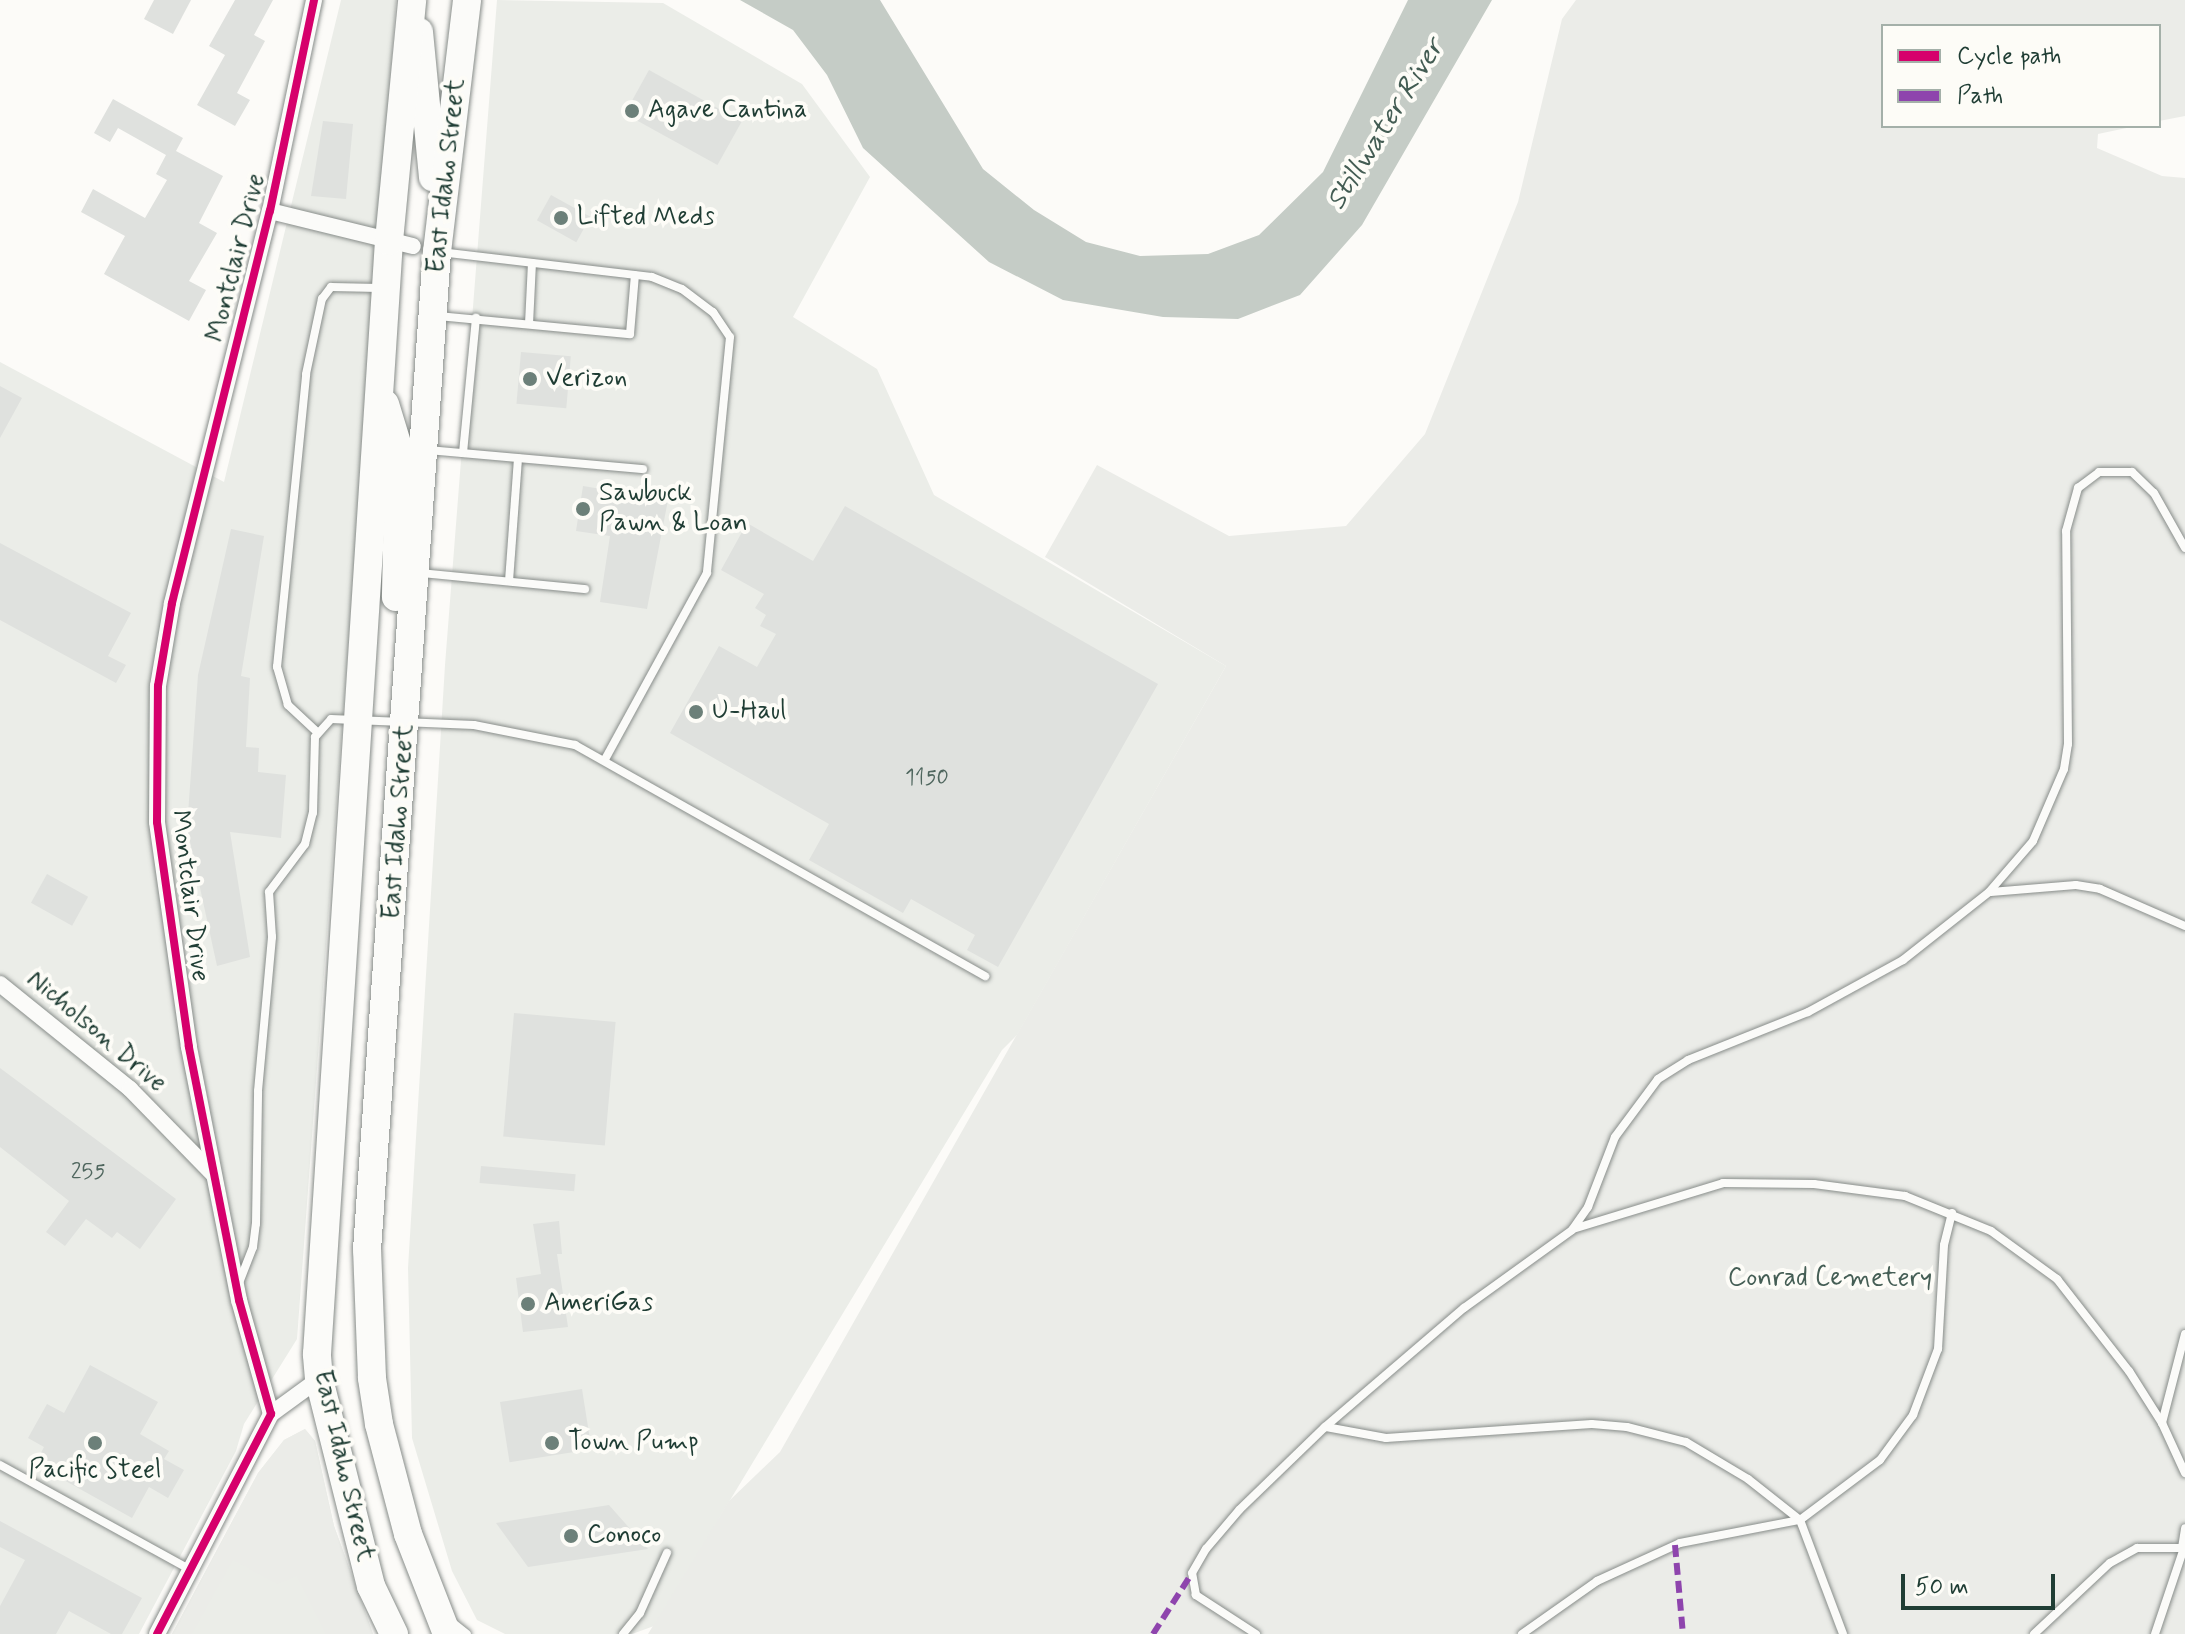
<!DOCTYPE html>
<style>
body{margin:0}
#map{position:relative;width:2185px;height:1634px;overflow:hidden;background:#fcfbf8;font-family:Mynerve,sans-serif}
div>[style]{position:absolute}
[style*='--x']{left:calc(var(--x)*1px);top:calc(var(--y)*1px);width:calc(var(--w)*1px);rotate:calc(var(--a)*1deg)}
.built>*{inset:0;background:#ebede8}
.green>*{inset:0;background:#ebece8}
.water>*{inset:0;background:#c5ccc6}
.building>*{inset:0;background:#dfe1de;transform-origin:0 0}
.roads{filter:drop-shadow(0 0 2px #888d8a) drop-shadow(0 0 2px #888d8a)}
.service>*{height:8px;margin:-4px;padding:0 4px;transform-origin:4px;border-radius:4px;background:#fbfbf9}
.minor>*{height:16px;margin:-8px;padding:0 8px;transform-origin:8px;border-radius:8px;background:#fbfbf9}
.trunk>*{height:28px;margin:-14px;padding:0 14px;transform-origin:14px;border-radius:14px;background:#fbfbf9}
.quiet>*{height:6px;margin-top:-3px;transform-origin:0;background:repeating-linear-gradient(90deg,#8e44ad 0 12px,transparent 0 18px)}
.cycleway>*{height:8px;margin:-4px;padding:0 4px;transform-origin:4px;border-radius:4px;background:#d6006c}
.dots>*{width:22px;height:22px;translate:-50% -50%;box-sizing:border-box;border:4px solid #fdfcf7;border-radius:50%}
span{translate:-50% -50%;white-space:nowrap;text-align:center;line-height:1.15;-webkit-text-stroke:8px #fdfcf7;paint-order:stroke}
.number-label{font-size:22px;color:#4f665e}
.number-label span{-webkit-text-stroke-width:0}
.poi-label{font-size:26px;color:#1f3d34}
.left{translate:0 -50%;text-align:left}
.street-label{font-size:26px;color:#1f3d34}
.park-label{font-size:26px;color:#455e55}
.water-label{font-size:28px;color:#435c53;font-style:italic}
.legend{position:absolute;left:1881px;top:24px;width:280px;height:104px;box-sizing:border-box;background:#fdfcf7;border:2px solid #a4b0a9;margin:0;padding:10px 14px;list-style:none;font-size:24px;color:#1f3d34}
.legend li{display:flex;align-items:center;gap:16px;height:40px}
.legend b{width:40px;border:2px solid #a4b0a9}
.scale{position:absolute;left:1901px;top:1574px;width:154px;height:36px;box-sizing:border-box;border:4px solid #1f3d34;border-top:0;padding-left:10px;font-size:24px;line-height:28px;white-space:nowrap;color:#1f3d34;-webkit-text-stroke:6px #fdfcf7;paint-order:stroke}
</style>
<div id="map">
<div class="built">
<div style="clip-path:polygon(341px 0,396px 0,297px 1339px,244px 1424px,236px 1451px,139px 1634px,0 1634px,0 362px,224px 482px)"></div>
<div style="clip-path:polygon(497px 0,663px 3px,802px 84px,870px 177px,793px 317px,877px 369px,934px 495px,1226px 666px,1017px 1035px,1002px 1050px,654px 1626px,632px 1634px,505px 1634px,477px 1620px,452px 1571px,412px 1438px,408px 1268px,445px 665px)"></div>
<div style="clip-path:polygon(305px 1429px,315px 1441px,334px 1526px,373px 1634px,172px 1634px,258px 1473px,284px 1440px)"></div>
</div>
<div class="green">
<div style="clip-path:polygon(1576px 0,2185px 0,2185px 116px,2159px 121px,2159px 26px,1883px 26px,1883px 126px,2136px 126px,2098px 134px,2097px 148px,2162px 176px,2185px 178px,2185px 1634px,648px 1634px,729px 1501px,780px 1452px,1226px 666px,1045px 557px,1097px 465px,1229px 536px,1346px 526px,1425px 434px,1518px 202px,1562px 19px)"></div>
<div style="clip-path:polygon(305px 1429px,315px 1441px,334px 1526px,373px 1634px,325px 1634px,296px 1576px,277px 1584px,233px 1560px,192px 1634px,172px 1634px,258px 1473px,284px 1440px)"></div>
</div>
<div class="water">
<div style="clip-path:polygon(740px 0,880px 0,983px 169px,1034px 210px,1086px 242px,1140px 256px,1208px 254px,1259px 235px,1323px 172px,1408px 0,1492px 0,1362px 225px,1300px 295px,1238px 319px,1163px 317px,1063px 300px,989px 262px,863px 148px,827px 75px,793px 30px)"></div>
</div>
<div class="building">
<div style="clip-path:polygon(154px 0,191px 0,173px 34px,144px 19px)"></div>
<div style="clip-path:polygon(235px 0,273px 0,254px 35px,265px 41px,237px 93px,250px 100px,235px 126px,197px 105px,225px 55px,209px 46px)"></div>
<div style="left:649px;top:70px;width:106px;height:50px;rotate:29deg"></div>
<div style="clip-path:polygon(113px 99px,183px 138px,176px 151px,223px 176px,199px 223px,217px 233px,189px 281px,206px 290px,189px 321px,104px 274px,125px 236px,81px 212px,93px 189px,145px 218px,167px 180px,156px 174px,166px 155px,118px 128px,110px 142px,94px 133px)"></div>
<div style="clip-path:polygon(323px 121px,353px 124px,346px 199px,311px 196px)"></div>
<div style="left:551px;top:195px;width:45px;height:29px;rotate:29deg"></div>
<div style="left:521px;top:352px;width:50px;height:52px;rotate:5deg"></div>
<div style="clip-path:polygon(0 386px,22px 398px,0 438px)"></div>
<div style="clip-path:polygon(583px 486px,668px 500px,647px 609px,600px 602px,610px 536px,576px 531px)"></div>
<div style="clip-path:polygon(845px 506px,1158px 684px,998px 967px,967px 950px,975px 935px,911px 899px,903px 913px,809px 860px,829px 824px,670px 733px,719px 646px,757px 667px,776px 634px,760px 626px,766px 615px,755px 608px,764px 594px,721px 570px,747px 523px,813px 561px)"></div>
<div style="clip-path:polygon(231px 529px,264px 536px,241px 676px,250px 678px,246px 747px,259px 748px,258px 772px,286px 775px,281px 838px,230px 832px,250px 957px,217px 966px,187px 828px,198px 675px)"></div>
<div style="clip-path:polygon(0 543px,131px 613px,108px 656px,126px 665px,116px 683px,0 620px)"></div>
<div style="left:47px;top:874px;width:47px;height:33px;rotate:29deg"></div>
<div style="left:514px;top:1013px;width:102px;height:124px;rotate:5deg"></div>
<div style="clip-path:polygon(0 1068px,176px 1199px,140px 1249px,117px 1232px,112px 1238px,86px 1219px,65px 1246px,46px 1232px,69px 1201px,0 1147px)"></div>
<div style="left:481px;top:1166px;width:95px;height:17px;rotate:5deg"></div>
<div style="clip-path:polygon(559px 1221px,562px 1254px,557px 1254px,568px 1327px,523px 1332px,516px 1278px,541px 1274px,533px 1224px)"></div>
<div style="clip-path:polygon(90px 1365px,158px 1402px,140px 1434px,169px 1451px,164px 1459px,184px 1470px,168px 1498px,149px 1487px,132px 1518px,35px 1464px,44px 1447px,28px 1438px,47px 1404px,64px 1413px)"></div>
<div style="left:582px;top:1389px;width:61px;height:83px;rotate:81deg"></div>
<div style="clip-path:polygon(609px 1505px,648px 1549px,528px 1567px,496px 1523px)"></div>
<div style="clip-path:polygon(0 1521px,142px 1598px,122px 1634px,111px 1634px,69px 1611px,56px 1634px,0 1634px,0 1606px,25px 1560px,0 1547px)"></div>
</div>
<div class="roads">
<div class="service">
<div style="--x:440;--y:252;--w:213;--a:6.7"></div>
<div style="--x:652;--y:277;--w:32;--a:22"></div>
<div style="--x:682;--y:289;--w:39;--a:37"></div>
<div style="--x:713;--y:312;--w:30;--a:56"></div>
<div style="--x:730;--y:337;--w:237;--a:95.6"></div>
<div style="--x:707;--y:573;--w:212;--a:118.7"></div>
<div style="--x:438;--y:316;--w:193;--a:5.4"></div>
<div style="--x:630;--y:334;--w:59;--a:-85.2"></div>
<div style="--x:529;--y:324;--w:61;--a:-87.2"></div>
<div style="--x:429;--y:450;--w:215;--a:5.1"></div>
<div style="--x:463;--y:453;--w:136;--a:-84.5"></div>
<div style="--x:421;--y:573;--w:165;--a:5.6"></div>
<div style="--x:509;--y:581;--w:123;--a:-85.8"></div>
<div style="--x:317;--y:732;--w:40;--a:-137"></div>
<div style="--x:288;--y:705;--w:40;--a:-106"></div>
<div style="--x:277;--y:667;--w:294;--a:-84.3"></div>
<div style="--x:306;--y:374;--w:77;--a:-78"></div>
<div style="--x:322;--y:299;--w:15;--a:-53"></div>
<div style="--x:331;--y:287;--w:48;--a:1.2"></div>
<div style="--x:1991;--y:892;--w:85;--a:-4.7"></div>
<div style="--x:2076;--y:885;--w:24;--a:9"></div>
<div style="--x:2100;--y:889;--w:93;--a:23.5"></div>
<div style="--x:1573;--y:1229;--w:157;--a:-17"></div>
<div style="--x:1723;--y:1183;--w:91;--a:0.6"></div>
<div style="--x:1814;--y:1184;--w:92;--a:7.5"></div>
<div style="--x:1905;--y:1196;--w:93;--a:22.1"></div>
<div style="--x:1991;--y:1231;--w:82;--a:36"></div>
<div style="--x:2057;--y:1279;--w:117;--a:52"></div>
<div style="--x:2129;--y:1371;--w:62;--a:57.6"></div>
<div style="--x:237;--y:1288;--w:44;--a:-68.7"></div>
<div style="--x:253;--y:1247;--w:23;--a:-83"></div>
<div style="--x:256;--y:1224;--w:133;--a:-89.1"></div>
<div style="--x:258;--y:1091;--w:155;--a:-84.8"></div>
<div style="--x:272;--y:937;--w:45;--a:-93.8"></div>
<div style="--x:269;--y:892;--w:60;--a:-53.1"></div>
<div style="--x:305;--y:844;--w:32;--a:-76"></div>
<div style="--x:313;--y:813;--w:76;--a:-88.5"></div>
<div style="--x:315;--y:737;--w:24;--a:-48"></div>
<div style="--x:331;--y:719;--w:143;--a:2.4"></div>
<div style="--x:474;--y:725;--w:103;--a:11.2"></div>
<div style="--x:575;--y:745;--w:471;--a:29.4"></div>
<div style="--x:2185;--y:1334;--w:92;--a:104.5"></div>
<div style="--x:2162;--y:1423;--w:55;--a:65.3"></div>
<div style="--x:1326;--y:1427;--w:61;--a:10.4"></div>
<div style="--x:1386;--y:1438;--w:206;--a:-3.9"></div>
<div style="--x:1592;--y:1424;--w:35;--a:5"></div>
<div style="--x:1627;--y:1427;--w:61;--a:14.3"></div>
<div style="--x:1686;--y:1442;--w:72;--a:30.8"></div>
<div style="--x:1748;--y:1479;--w:66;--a:38.3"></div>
<div style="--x:1800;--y:1520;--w:122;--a:69.3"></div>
<div style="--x:0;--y:1465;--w:218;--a:28.8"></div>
<div style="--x:452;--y:1622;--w:19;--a:39"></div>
<div style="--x:623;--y:1634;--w:27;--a:-51"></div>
<div style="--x:640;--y:1613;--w:66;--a:-65.8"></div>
<div style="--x:1256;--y:1634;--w:72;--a:-147"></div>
<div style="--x:1196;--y:1595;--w:22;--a:-100"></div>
<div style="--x:1192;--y:1573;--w:28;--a:-60"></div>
<div style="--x:1206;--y:1549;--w:52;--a:-49.6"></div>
<div style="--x:1240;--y:1509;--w:118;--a:-44"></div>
<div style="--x:1325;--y:1427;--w:183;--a:-40.6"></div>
<div style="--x:1464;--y:1308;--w:133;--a:-35.8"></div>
<div style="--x:1572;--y:1230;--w:28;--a:-55"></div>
<div style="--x:1588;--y:1207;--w:75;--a:-68.9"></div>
<div style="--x:1615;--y:1137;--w:72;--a:-53.4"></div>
<div style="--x:1658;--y:1079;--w:36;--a:-32"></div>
<div style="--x:1688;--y:1060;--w:129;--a:-21.8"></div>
<div style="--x:1808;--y:1012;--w:108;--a:-28.7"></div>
<div style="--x:1903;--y:960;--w:110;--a:-38.3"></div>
<div style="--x:1989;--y:892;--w:67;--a:-49.2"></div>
<div style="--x:2033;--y:841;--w:78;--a:-66.7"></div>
<div style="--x:2064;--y:769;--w:25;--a:-81"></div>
<div style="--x:2068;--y:744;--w:213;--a:-90.5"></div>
<div style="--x:2066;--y:531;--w:45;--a:-74.4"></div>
<div style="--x:2078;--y:488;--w:26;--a:-37"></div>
<div style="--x:2099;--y:472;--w:33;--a:0"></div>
<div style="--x:2132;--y:472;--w:30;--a:44"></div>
<div style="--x:2154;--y:493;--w:63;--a:60.6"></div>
<div style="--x:1522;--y:1634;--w:92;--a:-35.2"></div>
<div style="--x:1597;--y:1581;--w:91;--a:-24.6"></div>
<div style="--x:1680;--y:1543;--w:122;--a:-10.9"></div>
<div style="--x:1800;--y:1520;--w:100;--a:-36.9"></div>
<div style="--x:1880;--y:1460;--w:56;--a:-53.7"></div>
<div style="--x:1913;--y:1415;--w:71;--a:-69.3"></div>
<div style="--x:1938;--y:1349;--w:104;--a:-86.7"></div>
<div style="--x:1944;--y:1245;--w:33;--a:-76"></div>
<div style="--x:2034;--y:1634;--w:104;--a:-43.1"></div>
<div style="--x:2110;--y:1563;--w:31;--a:-29"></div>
<div style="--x:2137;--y:1548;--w:45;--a:0"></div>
<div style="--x:2182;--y:1548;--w:20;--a:-81"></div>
<div style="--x:2155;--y:1634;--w:91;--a:-71.4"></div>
</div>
<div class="minor">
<div style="--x:270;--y:211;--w:147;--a:13.8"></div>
<div style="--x:0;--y:984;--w:167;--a:38.9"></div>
<div style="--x:130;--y:1089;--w:117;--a:45.7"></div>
<div style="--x:271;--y:1414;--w:59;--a:-36.1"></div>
<div style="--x:157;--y:1634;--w:248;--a:-62.6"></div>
<div style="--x:271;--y:1414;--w:118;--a:-105.7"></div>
<div style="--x:239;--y:1300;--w:258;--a:-101.2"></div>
<div style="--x:189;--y:1047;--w:227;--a:-98.1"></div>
<div style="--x:157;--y:822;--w:136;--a:-89.6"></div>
<div style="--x:158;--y:686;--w:84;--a:-80.4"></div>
<div style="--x:172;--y:603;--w:404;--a:-76"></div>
<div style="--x:270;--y:211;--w:216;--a:-78.2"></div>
</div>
<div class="trunk">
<div style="--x:419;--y:32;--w:146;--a:84.5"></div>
<div style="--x:385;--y:404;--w:48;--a:73.1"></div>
<div style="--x:399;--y:450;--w:147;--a:91.2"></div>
<div style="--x:394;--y:1634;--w:53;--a:-115.6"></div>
<div style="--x:371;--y:1586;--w:213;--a:-104.1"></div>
<div style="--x:319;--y:1379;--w:25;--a:-95"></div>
<div style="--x:317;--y:1354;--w:1115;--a:-86.3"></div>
<div style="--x:389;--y:241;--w:242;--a:-84.5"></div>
<div style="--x:447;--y:1634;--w:107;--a:-111.3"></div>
<div style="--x:408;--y:1534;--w:114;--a:-104.8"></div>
<div style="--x:379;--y:1424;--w:47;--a:-98.7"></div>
<div style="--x:372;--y:1378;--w:128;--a:-92.2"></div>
<div style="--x:367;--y:1250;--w:1000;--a:-85.99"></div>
<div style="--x:437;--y:252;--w:254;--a:-83.2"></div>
</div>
</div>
<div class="quiet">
<div style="--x:1675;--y:1545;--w:89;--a:84.9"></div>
<div style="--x:1153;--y:1634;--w:72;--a:-57.4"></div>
</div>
<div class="cycleway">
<div style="--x:157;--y:1634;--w:248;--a:-62.6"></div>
<div style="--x:271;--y:1414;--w:118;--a:-105.7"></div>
<div style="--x:239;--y:1300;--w:258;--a:-101.2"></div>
<div style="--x:189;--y:1047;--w:227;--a:-98.1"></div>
<div style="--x:157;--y:822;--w:136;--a:-89.6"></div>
<div style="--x:158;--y:686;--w:84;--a:-80.4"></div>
<div style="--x:172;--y:603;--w:404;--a:-76"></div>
<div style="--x:270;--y:211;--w:216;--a:-78.2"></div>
</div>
<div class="dots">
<div style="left:632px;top:111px;background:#6c8079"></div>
<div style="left:561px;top:218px;background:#6c8079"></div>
<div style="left:530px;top:379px;background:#6c8079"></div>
<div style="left:583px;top:509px;background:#6c8079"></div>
<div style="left:696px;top:712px;background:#6c8079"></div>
<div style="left:528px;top:1304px;background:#6c8079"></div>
<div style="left:95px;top:1443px;background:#6c8079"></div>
<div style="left:552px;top:1443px;background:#6c8079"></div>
<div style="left:571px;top:1536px;background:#6c8079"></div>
</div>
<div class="number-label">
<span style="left:927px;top:779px">1150</span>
<span style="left:88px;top:1173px">255</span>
</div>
<div class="poi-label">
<span class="left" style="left:648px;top:111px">Agave Cantina</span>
<span class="left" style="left:577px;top:218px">Lifted Meds</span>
<span class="left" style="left:546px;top:379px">Verizon</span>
<span class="left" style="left:599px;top:509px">Sawbuck<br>Pawn &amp; Loan</span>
<span class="left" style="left:712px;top:712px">U-Haul</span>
<span class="left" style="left:544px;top:1304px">AmeriGas</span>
<span class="left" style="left:568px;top:1443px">Town Pump</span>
<span style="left:95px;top:1471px">Pacific Steel</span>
<span class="left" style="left:587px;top:1536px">Conoco</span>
</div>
<div class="street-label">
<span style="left:447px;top:176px;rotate:-84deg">East Idaho Street</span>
<span style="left:237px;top:258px;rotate:-76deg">Montclair Drive</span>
<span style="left:399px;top:822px;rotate:-86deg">East Idaho Street</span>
<span style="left:189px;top:896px;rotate:83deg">Montclair Drive</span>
<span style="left:96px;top:1032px;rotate:40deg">Nicholson Drive</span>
<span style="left:343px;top:1466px;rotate:77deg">East Idaho Street</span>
</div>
<div class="park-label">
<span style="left:1830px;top:1279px">Conrad Cemetery</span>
</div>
<div class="water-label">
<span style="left:1386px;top:125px;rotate:-58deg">Stillwater River</span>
</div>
<ul class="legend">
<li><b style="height:10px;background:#d6006c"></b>Cycle path</li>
<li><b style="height:10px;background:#8e44ad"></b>Path</li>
</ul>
<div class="scale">50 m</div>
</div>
